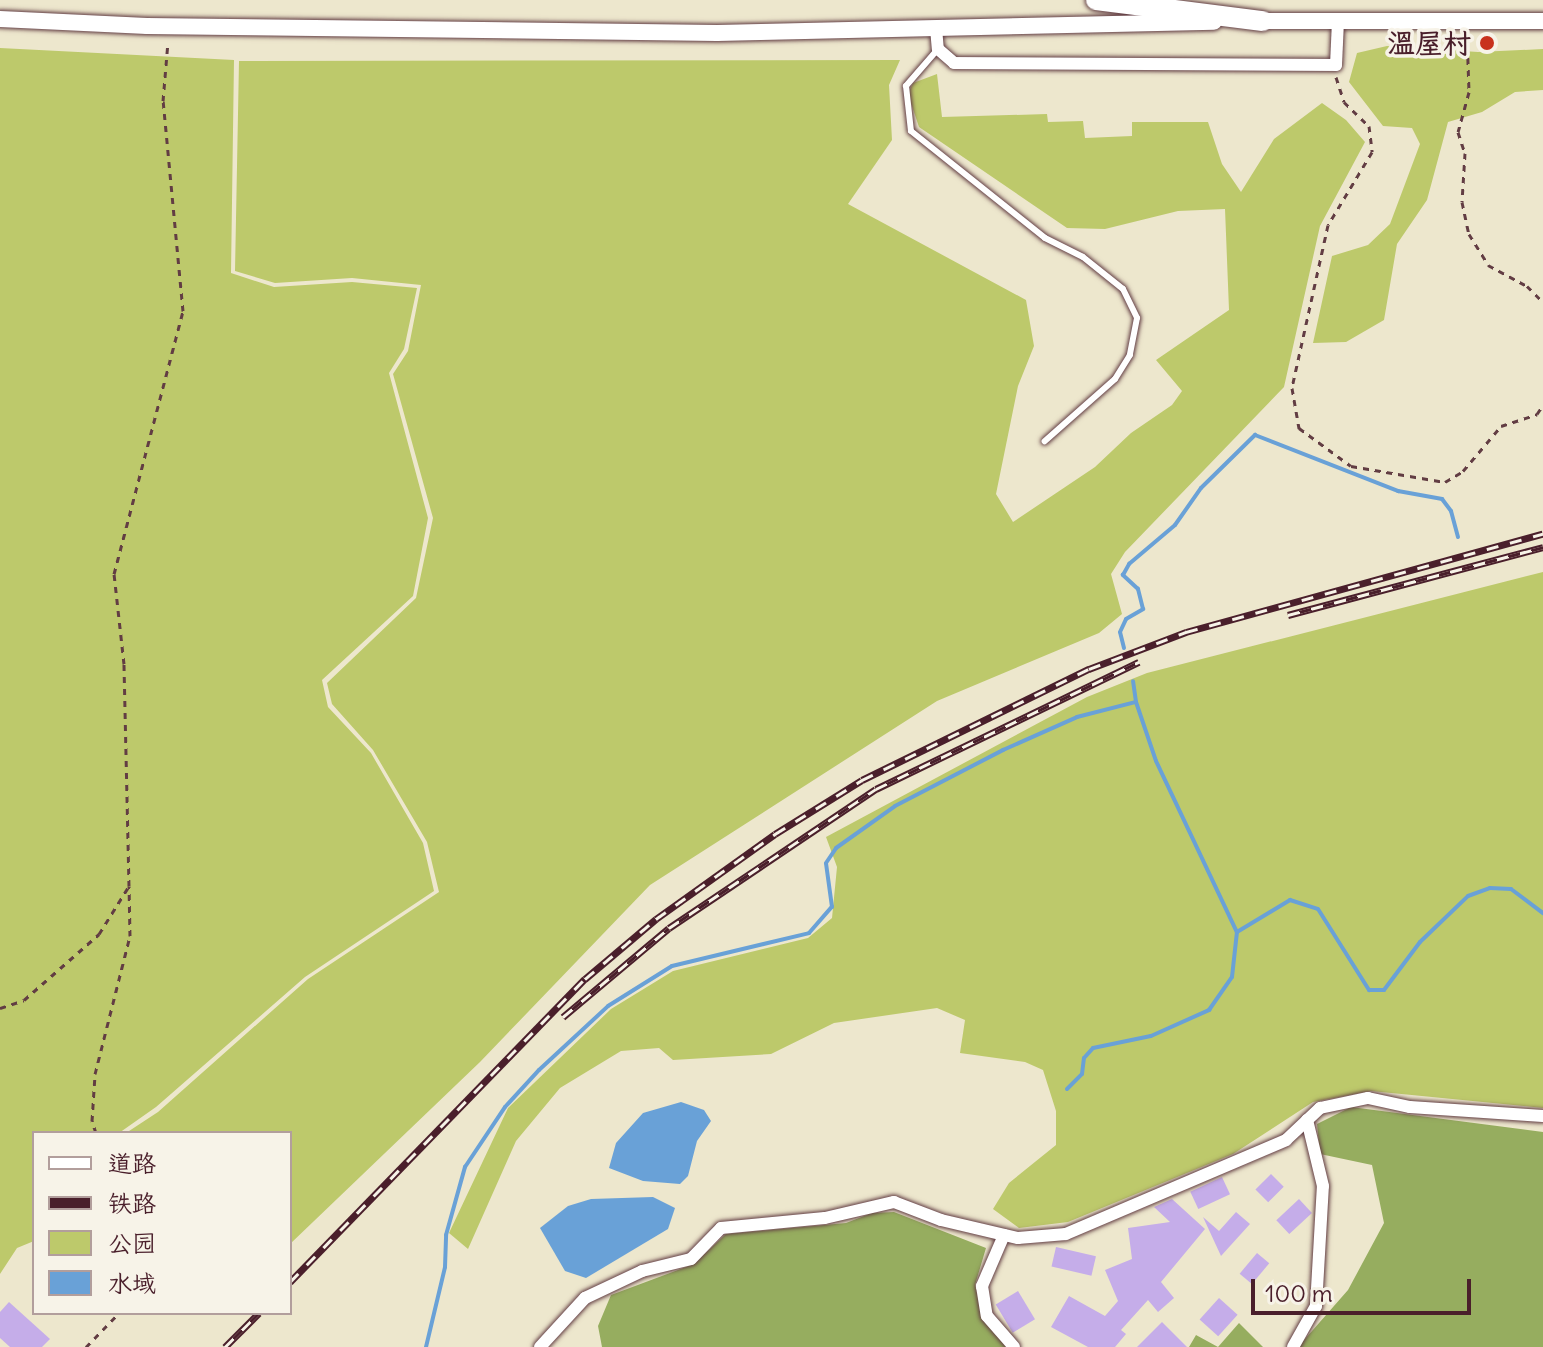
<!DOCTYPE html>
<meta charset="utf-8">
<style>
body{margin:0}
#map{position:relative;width:1543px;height:1347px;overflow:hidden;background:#ede7cd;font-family:Delius,"LXGW WenKai TC",sans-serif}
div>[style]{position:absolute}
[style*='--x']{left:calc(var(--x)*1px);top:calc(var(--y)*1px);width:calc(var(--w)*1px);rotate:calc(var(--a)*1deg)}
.green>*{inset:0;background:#bdc96b}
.forest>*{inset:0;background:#96ad5f}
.water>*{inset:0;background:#69a1d7}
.stream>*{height:4px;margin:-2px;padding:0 2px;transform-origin:2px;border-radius:2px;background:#69a1d7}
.building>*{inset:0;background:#c5ade9;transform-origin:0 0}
.path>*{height:3px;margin-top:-1.5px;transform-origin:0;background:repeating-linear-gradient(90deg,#623d43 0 6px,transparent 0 12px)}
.roads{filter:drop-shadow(0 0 2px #623d43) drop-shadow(0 0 2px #623d43)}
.service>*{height:6px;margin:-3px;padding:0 3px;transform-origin:3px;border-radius:3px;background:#fff}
.minor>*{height:12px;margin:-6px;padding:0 6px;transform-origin:6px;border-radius:6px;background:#fff}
.tertiary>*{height:16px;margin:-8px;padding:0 8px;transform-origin:8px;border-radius:8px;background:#fff}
.primary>*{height:20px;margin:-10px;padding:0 10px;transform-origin:10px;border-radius:10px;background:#fff}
.rail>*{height:7px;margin-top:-3.5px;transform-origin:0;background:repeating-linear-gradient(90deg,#f7f3e8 0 12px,#4a1f2b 0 24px);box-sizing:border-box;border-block:2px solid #4a1f2b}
.dots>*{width:22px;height:22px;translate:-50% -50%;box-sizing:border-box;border:4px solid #f7f3e8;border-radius:50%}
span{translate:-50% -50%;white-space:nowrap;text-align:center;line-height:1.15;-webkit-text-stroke:7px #f7f3e8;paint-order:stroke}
.poi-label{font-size:28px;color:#4a1f2b;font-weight:700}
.right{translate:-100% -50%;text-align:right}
.legend{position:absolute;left:32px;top:1131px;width:260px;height:184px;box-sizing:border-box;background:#f7f3e8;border:2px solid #b29e9c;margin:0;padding:10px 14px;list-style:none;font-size:24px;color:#4a1f2b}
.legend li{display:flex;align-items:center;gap:16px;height:40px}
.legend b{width:40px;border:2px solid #b29e9c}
.scale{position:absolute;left:1251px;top:1279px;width:220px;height:36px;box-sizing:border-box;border:4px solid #4a1f2b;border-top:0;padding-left:10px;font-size:24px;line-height:28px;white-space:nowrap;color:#4a1f2b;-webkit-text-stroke:6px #f7f3e8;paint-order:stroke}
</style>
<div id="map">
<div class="green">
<div style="clip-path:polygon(1387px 46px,1478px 52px,1543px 49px,1543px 90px,1515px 92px,1482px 112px,1448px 122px,1427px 200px,1397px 244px,1384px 320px,1346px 342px,1313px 343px,1332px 256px,1368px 245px,1390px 224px,1420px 144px,1412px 128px,1383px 126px,1349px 82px,1357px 53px)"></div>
<div style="clip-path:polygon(0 48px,234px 60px,231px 273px,274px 287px,352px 282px,417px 288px,404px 349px,389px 373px,428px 518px,413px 596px,322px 680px,328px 707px,371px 753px,423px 843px,434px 891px,305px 977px,156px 1107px,119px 1133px,34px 1133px,34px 1241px,17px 1248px,0 1274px)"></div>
<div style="clip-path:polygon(900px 60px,889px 85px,892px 140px,848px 204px,1026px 300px,1034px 346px,1018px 386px,996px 494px,1013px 522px,1095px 467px,1131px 433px,1172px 405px,1182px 391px,1156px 360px,1229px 310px,1225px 209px,1178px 211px,1105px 229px,1067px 228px,919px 127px,908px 94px,913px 83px,937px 74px,942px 117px,1047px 114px,1048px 122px,1083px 121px,1085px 138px,1132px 136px,1132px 122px,1208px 122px,1222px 164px,1241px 192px,1274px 139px,1322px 103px,1346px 120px,1365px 142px,1320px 226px,1284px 387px,1125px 552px,1111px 574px,1122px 614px,1099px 633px,937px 701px,650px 885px,480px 1062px,290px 1244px,290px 1133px,126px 1133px,158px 1112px,308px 979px,439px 892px,427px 842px,373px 750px,332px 704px,327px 683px,416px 598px,433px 518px,393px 374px,408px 351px,421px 285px,352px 278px,275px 283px,235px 271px,239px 61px)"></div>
<div style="clip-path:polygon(1543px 572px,1543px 1108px,1371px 1091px,1313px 1102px,1233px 1154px,1068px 1222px,1019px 1228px,993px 1209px,1009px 1183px,1056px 1145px,1056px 1111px,1043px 1070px,1025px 1062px,960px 1053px,965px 1020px,937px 1008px,834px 1023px,771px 1054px,673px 1060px,659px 1048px,621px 1051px,560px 1088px,516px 1141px,468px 1249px,449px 1233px,508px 1108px,611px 1009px,673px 971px,808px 938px,832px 918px,837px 867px,826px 837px,1087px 697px,1147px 673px)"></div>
</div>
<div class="forest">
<div style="clip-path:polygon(1351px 1107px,1543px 1132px,1543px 1347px,1298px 1347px,1348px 1290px,1384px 1223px,1372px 1165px,1320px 1154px,1317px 1124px)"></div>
<div style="clip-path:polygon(894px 1212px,986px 1248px,975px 1285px,983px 1319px,1006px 1347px,602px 1347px,598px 1326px,611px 1295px,694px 1264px,726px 1234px,846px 1223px,872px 1213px)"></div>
<div style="clip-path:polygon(1239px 1323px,1263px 1347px,1189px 1347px,1196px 1335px,1218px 1347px)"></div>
</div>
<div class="water">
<div style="clip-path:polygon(681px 1102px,704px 1110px,711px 1121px,697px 1141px,688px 1176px,680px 1184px,643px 1181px,609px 1168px,616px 1143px,643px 1113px)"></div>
<div style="clip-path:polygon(653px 1197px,675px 1208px,668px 1229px,586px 1278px,565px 1271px,540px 1228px,568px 1206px,591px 1199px)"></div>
</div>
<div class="stream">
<div style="--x:1124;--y:648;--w:16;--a:-104"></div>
<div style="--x:1120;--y:632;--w:14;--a:-65"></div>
<div style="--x:1126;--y:619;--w:20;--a:-30"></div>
<div style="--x:1143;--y:609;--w:21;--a:-104"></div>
<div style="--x:1138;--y:589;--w:21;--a:-137"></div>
<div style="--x:1123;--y:575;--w:13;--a:-61"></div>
<div style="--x:1129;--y:564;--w:60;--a:-40.3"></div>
<div style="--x:1175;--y:525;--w:45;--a:-54.9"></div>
<div style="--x:1201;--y:488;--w:76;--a:-44.5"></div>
<div style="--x:1255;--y:435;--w:154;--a:21.4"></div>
<div style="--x:1398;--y:491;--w:45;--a:10.3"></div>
<div style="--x:1442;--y:499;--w:15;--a:53"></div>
<div style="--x:1451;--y:511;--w:27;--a:75"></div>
<div style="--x:1136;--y:702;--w:62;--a:71.3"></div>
<div style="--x:1156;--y:761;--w:189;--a:64.7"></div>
<div style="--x:1067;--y:1089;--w:21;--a:-45"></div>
<div style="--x:1082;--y:1074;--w:16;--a:-83"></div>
<div style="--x:1084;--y:1058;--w:13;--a:-48"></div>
<div style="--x:1093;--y:1048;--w:59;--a:-11.7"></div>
<div style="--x:1151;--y:1036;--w:64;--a:-24.1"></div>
<div style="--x:1209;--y:1010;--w:40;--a:-55.1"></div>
<div style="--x:1232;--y:977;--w:45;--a:-83.7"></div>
<div style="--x:1237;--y:932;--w:62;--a:-31.1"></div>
<div style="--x:1290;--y:900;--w:29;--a:18"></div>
<div style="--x:1318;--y:909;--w:96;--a:57.8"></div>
<div style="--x:1369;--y:990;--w:15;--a:0"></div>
<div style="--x:1384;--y:990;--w:60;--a:-53.1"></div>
<div style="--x:1420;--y:942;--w:66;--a:-43.8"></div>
<div style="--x:1468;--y:896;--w:23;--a:-20"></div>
<div style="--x:1490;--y:888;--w:21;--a:3"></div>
<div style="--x:1511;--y:889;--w:40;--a:37"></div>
<div style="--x:426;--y:1347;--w:82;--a:-76.6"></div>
<div style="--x:445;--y:1267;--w:32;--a:-88"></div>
<div style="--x:446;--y:1235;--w:71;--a:-74.4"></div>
<div style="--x:465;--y:1167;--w:72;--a:-56.3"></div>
<div style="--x:505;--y:1107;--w:50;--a:-47.4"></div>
<div style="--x:539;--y:1070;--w:94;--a:-42.8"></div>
<div style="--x:608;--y:1006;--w:75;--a:-32"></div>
<div style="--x:672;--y:966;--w:141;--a:-13.5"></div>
<div style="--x:809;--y:933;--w:35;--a:-49"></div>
<div style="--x:832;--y:907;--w:44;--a:-97.8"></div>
<div style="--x:826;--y:863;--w:18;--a:-56"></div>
<div style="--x:836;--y:848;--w:72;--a:-35.4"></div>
<div style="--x:895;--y:806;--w:122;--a:-27.4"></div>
<div style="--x:1003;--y:750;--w:81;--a:-24"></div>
<div style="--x:1077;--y:717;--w:61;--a:-14.3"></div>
<div style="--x:1136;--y:702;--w:21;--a:-98"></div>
</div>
<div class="building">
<div style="left:1271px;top:1174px;width:18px;height:22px;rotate:45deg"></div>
<div style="left:1222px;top:1177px;width:19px;height:35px;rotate:65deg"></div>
<div style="clip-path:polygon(1172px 1199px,1205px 1229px,1161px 1282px,1174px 1298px,1158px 1312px,1148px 1300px,1121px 1330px,1126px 1334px,1115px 1347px,1088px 1347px,1051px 1327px,1069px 1296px,1105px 1316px,1118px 1301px,1105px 1270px,1132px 1259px,1128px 1228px,1170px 1222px,1154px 1207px)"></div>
<div style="left:1299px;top:1199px;width:19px;height:31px;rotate:47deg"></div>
<div style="clip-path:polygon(1236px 1212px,1250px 1224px,1221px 1256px,1203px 1217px,1219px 1231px)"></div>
<div style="left:1056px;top:1247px;width:41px;height:20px;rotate:13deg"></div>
<div style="left:1257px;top:1253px;width:16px;height:27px;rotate:40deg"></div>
<div style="left:1018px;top:1291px;width:33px;height:26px;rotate:59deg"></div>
<div style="left:1219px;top:1298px;width:25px;height:29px;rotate:42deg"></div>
<div style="clip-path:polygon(9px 1302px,50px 1339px,42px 1347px,10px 1347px,0 1338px,0 1312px)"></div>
<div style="clip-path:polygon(1162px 1322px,1187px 1347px,1137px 1347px)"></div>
</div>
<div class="path">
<div style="--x:1467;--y:34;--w:58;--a:88"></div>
<div style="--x:1469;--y:92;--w:41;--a:105.4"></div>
<div style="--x:1458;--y:132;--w:22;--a:72"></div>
<div style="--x:1465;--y:153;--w:49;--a:93.5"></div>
<div style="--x:1462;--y:202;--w:33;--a:78"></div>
<div style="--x:1469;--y:234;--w:36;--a:58"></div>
<div style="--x:1488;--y:265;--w:44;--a:28.3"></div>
<div style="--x:1527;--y:286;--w:23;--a:45"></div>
<div style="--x:1336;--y:77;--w:26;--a:72"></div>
<div style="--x:1344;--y:102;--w:35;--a:44"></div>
<div style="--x:1369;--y:126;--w:26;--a:83"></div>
<div style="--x:1372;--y:152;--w:85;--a:121.1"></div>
<div style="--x:1328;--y:225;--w:167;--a:102.5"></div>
<div style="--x:1292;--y:388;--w:41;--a:80.1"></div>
<div style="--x:1299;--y:428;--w:64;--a:36.2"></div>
<div style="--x:1351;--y:466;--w:95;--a:9.7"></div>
<div style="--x:1445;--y:482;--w:21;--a:-31"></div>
<div style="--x:1463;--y:471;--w:59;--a:-49.8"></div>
<div style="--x:1501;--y:426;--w:38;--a:-18"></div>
<div style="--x:1537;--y:414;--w:11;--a:-56"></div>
<div style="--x:0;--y:1008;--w:25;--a:-18"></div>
<div style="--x:24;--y:1000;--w:100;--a:-41.3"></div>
<div style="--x:99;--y:934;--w:57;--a:-58"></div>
<div style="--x:129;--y:886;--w:222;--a:-91.3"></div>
<div style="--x:124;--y:664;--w:91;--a:-96.3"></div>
<div style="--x:114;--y:574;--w:272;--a:-75.3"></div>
<div style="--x:183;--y:311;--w:211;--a:-95.4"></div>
<div style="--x:163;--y:101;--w:59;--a:-85.2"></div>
<div style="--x:96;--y:1133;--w:13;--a:-108"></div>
<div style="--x:92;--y:1121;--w:47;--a:-86.3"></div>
<div style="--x:95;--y:1074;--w:142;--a:-75.8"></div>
<div style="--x:130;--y:936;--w:50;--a:-91.1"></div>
<div style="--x:86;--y:1347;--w:47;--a:-45.9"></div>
</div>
<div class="roads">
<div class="service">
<div style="--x:938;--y:49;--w:49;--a:130.9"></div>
<div style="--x:906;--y:86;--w:45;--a:83.7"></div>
<div style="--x:911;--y:131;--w:171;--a:38.6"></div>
<div style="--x:1045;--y:238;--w:42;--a:26.6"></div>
<div style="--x:1083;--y:257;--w:51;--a:38.7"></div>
<div style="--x:1123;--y:289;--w:32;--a:64"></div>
<div style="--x:1137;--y:318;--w:38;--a:101"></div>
<div style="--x:1130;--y:355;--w:28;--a:122"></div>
<div style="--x:1115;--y:379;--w:94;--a:138.5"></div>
</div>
<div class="minor">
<div style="--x:936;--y:28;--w:21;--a:85"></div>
<div style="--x:938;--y:49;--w:21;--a:41"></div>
<div style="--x:954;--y:63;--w:382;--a:0.3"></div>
<div style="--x:1336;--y:65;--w:44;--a:-87.4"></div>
<div style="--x:1004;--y:1235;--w:56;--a:113.3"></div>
<div style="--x:982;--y:1286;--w:30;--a:81"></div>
<div style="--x:987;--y:1316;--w:41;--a:48.9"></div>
<div style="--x:540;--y:1347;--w:67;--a:-47.4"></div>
<div style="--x:585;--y:1298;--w:63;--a:-25.3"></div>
<div style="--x:642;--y:1271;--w:50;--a:-13.8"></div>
<div style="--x:691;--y:1259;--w:43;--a:-45.9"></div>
<div style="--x:721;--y:1228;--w:104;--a:-5.5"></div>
<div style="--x:825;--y:1218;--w:71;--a:-13.1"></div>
<div style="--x:894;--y:1202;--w:50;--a:21"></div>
<div style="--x:941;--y:1220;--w:79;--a:13.2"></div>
<div style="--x:1018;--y:1238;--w:48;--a:-4.8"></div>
<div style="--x:1066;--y:1234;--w:239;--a:-23.1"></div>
<div style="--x:1286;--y:1140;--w:47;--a:-43.3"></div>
<div style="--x:1320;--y:1108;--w:49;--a:-11.8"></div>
<div style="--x:1368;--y:1098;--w:43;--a:12.1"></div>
<div style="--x:1410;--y:1107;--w:133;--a:3.9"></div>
<div style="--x:1293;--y:1347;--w:47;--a:-60.7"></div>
<div style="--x:1316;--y:1306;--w:120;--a:-86.7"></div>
<div style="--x:1323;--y:1186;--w:68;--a:-103.6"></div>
</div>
<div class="tertiary">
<div style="--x:0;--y:19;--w:147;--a:2.7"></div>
<div style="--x:147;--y:26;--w:570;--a:0.7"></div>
<div style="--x:717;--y:33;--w:497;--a:-1.3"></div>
<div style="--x:1253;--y:21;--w:290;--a:0"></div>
</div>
<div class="primary">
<div style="--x:1096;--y:0;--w:168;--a:7.2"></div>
</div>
</div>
<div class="rail">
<div style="--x:1288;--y:615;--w:264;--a:-14.9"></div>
<div style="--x:563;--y:1017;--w:138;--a:-40"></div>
<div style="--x:669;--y:928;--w:249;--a:-33.9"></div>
<div style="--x:876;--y:789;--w:292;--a:-25.8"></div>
<div style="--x:290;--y:1282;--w:423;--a:-45.8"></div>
<div style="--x:585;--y:979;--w:93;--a:-40.2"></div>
<div style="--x:656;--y:919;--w:146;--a:-35.5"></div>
<div style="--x:775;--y:834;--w:102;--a:-31.8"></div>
<div style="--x:862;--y:780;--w:253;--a:-26.1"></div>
<div style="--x:1089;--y:669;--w:104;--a:-20.9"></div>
<div style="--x:1186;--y:632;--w:370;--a:-15.4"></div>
<div style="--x:225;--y:1347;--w:48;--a:-45"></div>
</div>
<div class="dots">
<div style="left:1487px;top:43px;background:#c8321e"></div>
</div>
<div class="poi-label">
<span class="right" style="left:1471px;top:43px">温屋村</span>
</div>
<ul class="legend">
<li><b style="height:10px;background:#fff"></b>道路</li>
<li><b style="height:10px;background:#4a1f2b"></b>铁路</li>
<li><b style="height:22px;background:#bdc96b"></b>公园</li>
<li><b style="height:22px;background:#69a1d7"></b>水域</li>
</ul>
<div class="scale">100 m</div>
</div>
